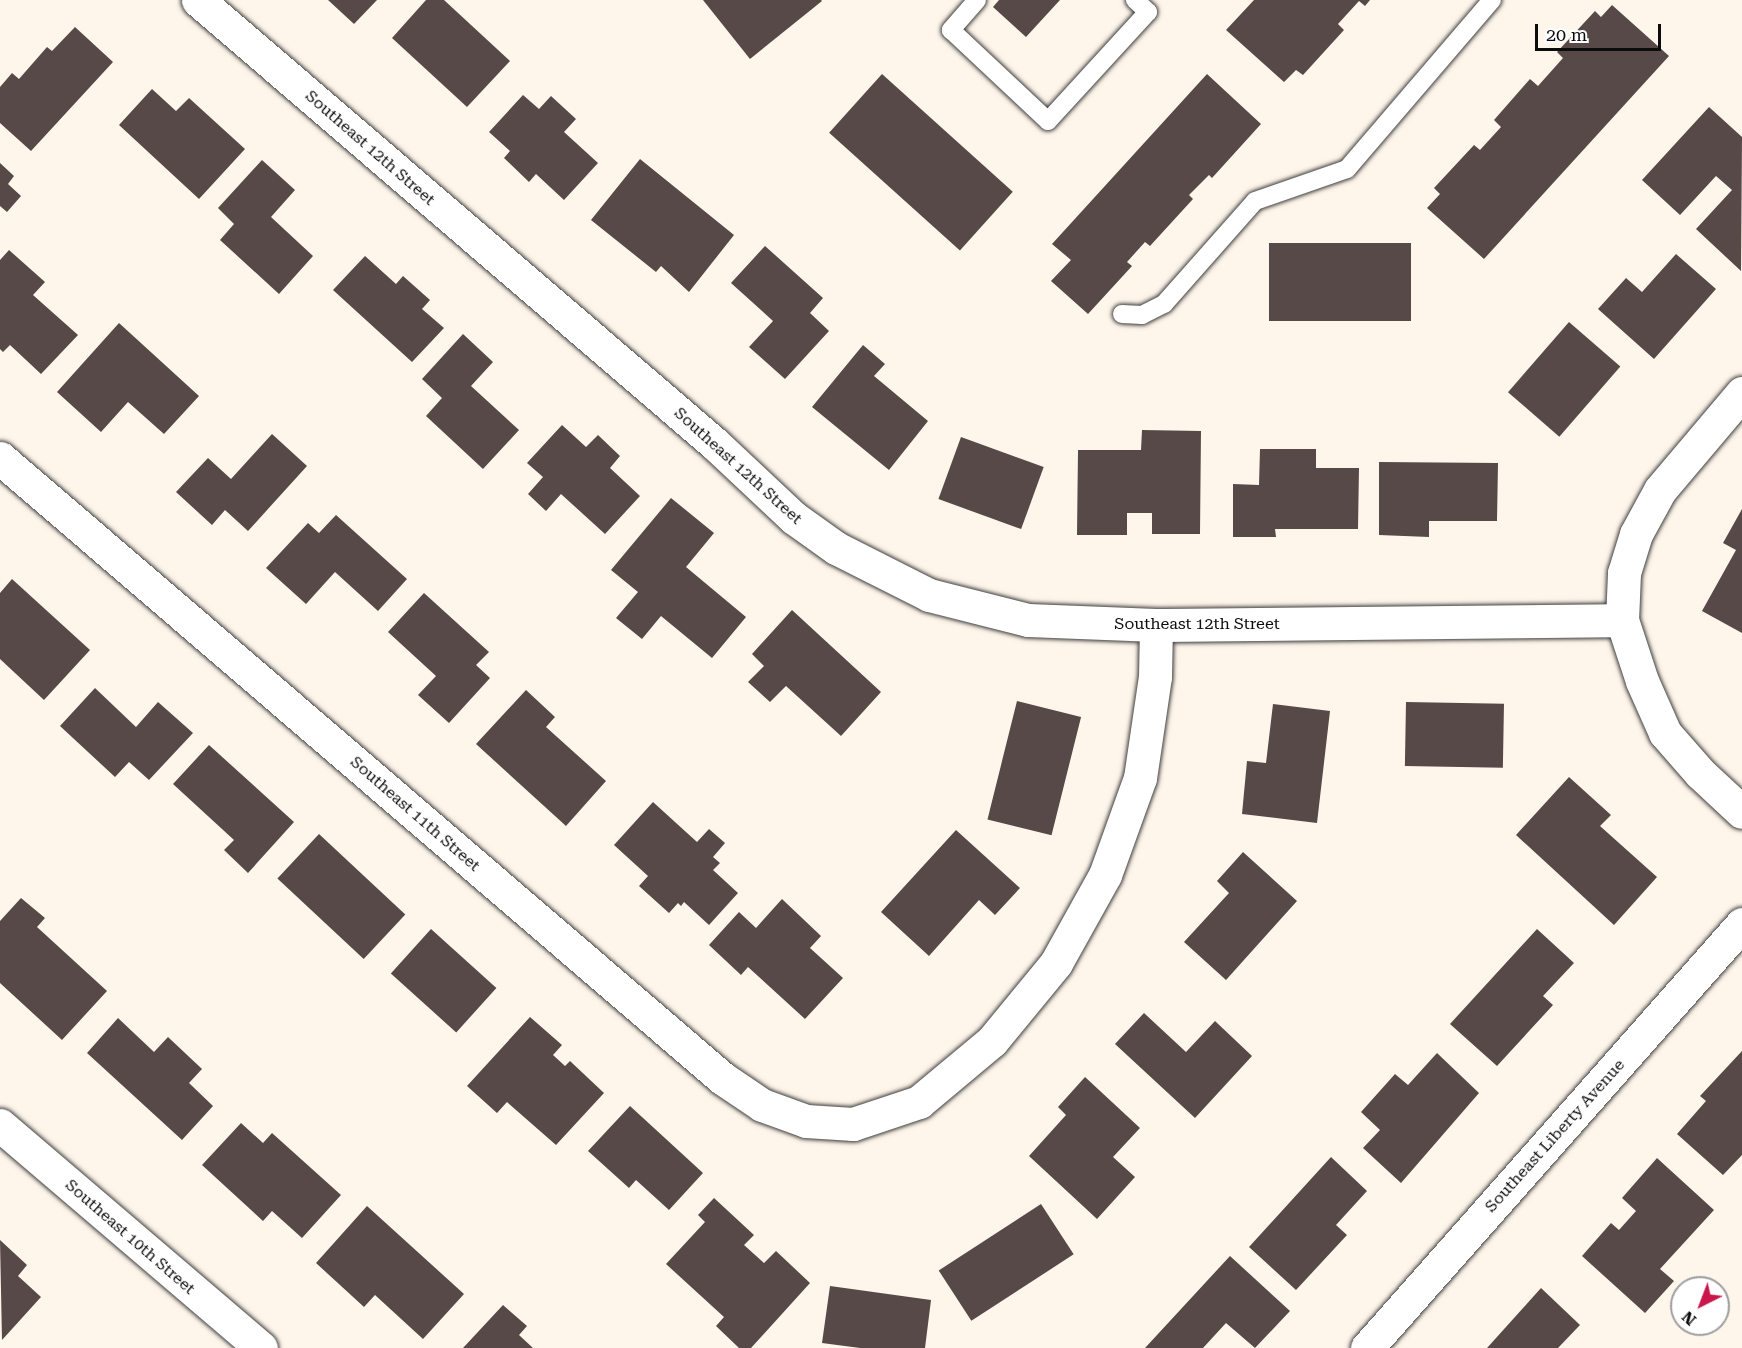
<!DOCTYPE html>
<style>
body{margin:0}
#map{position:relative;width:1742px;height:1348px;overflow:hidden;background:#fff6eb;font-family:"Roboto Serif",serif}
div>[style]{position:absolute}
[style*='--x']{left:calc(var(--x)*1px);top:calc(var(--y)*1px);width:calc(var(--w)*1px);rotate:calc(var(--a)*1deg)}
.building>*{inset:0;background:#564947;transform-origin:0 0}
.roads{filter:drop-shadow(0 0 2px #3f3f3f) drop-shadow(0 0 2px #3f3f3f)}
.service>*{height:18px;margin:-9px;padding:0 9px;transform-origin:9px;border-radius:9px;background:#fff}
.minor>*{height:33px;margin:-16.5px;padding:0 16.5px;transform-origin:16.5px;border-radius:16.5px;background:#fff}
span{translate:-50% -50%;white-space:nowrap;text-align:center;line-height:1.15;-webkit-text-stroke:6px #fff;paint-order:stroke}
.street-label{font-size:16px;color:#0c0c0c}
.north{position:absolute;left:1670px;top:1276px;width:60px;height:60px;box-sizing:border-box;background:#fff;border:2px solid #9e9e9e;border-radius:50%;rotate:222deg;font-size:16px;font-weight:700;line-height:24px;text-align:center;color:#0c0c0c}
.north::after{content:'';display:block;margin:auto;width:21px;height:27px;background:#c9174d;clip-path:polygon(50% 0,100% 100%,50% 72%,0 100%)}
.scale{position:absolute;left:1535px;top:24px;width:126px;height:27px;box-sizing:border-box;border:3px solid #0c0c0c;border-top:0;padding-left:8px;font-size:18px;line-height:21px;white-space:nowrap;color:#0c0c0c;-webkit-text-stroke:4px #fff;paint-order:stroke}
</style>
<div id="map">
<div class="building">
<div style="clip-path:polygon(328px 0,377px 0,354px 24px)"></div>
<div style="clip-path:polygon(426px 0,444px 0,510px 61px,467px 107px,392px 38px)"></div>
<div style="clip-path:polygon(703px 0,821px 0,822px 1px,750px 59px)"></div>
<div style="clip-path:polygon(999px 0,1060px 0,1026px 37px,993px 7px)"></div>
<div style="clip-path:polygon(1254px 0,1370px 0,1365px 6px,1359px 1px,1338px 24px,1344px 30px,1303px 75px,1296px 70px,1284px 82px,1226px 30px)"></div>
<div style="clip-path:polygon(1612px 5px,1669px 56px,1484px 259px,1427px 208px,1440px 194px,1434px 188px,1474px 145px,1480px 150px,1501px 127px,1494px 120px,1530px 79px,1538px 86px,1563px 58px,1557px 52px,1595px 11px,1601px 17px)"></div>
<div style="clip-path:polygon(75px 27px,113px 62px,31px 151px,0 123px,0 87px,12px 73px,19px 79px,47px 47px,52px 51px)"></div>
<div style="left:882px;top:74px;width:176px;height:79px;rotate:42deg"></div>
<div style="clip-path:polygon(1207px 74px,1261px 124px,1212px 178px,1209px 175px,1189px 195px,1193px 199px,1150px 246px,1145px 242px,1127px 262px,1132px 266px,1088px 314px,1051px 281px,1071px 260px,1052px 244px)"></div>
<div style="clip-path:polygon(152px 89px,176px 111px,189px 98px,245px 149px,199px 199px,119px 125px)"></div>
<div style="clip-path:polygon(523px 95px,539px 109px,551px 96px,576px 119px,564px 132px,598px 163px,564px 200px,536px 174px,529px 182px,504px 158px,510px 151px,489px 132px)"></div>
<div style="clip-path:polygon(1709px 107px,1742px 137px,1741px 271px,1696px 229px,1732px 190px,1716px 176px,1680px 215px,1642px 180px)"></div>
<div style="clip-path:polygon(640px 159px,734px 235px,689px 292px,661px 266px,656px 272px,591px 220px)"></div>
<div style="clip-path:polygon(262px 160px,295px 190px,271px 217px,313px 256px,279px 294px,220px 240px,234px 224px,218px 208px)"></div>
<div style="clip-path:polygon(0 163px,14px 176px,8px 184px,21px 196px,7px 212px,0 206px)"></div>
<div style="left:1269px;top:243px;width:142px;height:78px"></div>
<div style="clip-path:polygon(765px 246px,823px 298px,810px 313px,829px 331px,785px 379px,749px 347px,773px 321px,731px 283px)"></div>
<div style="clip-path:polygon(9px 250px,45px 282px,33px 295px,78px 335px,41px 374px,10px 345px,3px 352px,0 349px,0 260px)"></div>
<div style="clip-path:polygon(1676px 254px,1716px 289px,1654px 359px,1598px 309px,1626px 278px,1642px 292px)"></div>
<div style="clip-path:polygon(365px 256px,396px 284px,403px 276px,430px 300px,422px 309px,444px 328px,412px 362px,333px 290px)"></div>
<div style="left:1569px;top:322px;width:68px;height:93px;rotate:41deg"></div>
<div style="clip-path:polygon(119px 323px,199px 396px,164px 434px,128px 402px,101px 432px,57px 392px)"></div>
<div style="clip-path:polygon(463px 334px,493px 362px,471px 386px,519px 430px,483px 469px,426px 416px,442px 398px,422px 379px)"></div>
<div style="clip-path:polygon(863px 345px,885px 364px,874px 376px,928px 421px,889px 470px,812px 407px)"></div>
<div style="clip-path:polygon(562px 425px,586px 447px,598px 435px,620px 456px,610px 468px,640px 496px,605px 534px,561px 494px,546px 511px,528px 494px,543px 477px,527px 463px)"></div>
<div style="clip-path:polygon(1142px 430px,1201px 431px,1200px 534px,1152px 534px,1152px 513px,1127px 513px,1127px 535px,1077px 535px,1078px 450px,1141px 450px)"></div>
<div style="clip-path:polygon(272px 434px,307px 466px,248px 531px,225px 510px,212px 525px,176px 492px,208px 458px,231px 479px)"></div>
<div style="left:961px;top:437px;width:88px;height:66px;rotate:20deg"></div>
<div style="clip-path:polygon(1260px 449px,1316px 449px,1316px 468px,1359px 468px,1358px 529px,1275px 529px,1276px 537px,1233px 537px,1233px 484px,1259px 485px)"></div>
<div style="clip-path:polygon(1379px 462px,1498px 463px,1497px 521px,1429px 521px,1429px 537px,1379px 535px)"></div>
<div style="clip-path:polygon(671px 498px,714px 533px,686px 567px,746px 617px,712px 658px,661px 616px,642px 639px,616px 618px,638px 592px,611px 570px)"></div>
<div style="clip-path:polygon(1742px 509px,1742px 633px,1702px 611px,1736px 550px,1723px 543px)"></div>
<div style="clip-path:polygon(336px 515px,407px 579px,378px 611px,335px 572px,306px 604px,266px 568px,308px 523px,319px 533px)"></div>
<div style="clip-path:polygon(12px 579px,90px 650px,44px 700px,0 659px,0 593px)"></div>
<div style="clip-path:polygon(424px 593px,489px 652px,476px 665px,490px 678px,449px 723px,418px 695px,436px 676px,388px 632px)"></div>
<div style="clip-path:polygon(792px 610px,881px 692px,841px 736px,786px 686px,770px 702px,748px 682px,764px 666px,752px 654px)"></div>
<div style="clip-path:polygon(95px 688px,136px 727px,158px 702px,193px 733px,149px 780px,129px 762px,115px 777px,60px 726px)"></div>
<div style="clip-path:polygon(526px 690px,555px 717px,546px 727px,606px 781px,566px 826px,476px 744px)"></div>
<div style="left:1017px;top:701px;width:66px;height:122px;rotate:14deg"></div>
<div style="left:1406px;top:702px;width:98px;height:64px;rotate:1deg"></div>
<div style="clip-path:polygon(1273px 704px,1330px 711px,1317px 823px,1242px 814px,1247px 761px,1266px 763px)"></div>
<div style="clip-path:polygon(209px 745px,294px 822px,248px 873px,224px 850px,234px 840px,173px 784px)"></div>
<div style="clip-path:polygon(1569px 777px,1611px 815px,1600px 826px,1657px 877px,1614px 925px,1516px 835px)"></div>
<div style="clip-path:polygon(653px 802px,697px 842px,709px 829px,725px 843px,713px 857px,720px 863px,713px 870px,738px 893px,709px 925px,684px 902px,681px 906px,678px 903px,669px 913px,639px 886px,648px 876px,614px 845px)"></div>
<div style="clip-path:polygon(956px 830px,1020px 888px,995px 915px,979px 900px,929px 956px,881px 912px)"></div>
<div style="left:319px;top:834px;width:118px;height:61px;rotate:43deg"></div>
<div style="clip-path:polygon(1243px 852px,1297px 901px,1226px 980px,1184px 942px,1229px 893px,1217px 881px)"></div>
<div style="clip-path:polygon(21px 898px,45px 918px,37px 927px,107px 991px,62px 1040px,0 983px,0 921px)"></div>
<div style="clip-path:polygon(782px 899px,821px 936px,810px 948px,843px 978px,805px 1019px,748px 967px,741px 975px,709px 945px,739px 912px,756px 928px)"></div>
<div style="left:431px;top:929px;width:88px;height:60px;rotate:42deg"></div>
<div style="clip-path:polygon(1537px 929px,1574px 963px,1543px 996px,1553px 1005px,1497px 1066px,1450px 1024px)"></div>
<div style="clip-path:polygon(1144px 1013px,1186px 1052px,1215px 1021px,1252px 1056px,1195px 1118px,1115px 1044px)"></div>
<div style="clip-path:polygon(530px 1017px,562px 1045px,553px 1055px,565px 1066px,570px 1061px,604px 1093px,556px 1145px,507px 1102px,497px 1113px,467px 1086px)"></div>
<div style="clip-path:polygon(118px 1018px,154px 1052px,168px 1037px,202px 1069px,189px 1083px,213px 1106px,182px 1140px,87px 1053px)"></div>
<div style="clip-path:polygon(1742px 1051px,1742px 1155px,1723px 1175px,1677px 1134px,1706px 1101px,1700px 1096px)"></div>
<div style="clip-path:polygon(1437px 1053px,1479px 1093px,1401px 1183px,1363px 1148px,1380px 1130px,1361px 1112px,1395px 1074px,1408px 1085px)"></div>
<div style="clip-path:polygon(1085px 1077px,1140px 1128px,1113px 1157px,1135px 1177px,1097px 1219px,1029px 1156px,1066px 1115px,1058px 1107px)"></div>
<div style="clip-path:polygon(630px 1106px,703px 1173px,669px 1210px,636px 1180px,629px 1188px,588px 1151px)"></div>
<div style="clip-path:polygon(241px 1123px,263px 1143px,272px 1133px,341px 1195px,302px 1238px,272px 1211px,263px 1221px,202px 1165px)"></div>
<div style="clip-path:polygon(1331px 1157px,1367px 1191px,1336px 1225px,1347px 1235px,1296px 1290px,1249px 1247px)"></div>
<div style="clip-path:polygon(1657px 1158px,1714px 1210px,1660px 1269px,1674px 1281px,1645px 1313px,1582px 1256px,1611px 1223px,1619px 1230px,1636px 1211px,1622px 1198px)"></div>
<div style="clip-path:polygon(714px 1198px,754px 1235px,744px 1245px,764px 1263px,776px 1251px,810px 1283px,751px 1348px,739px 1348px,716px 1326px,724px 1317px,666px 1264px,705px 1222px,698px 1215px)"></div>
<div style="left:1041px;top:1204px;width:60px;height:122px;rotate:57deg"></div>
<div style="clip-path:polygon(367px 1206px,464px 1294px,423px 1339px,375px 1295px,364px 1307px,316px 1263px)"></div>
<div style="clip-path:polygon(0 1240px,27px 1265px,18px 1276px,41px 1297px,2px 1340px)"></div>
<div style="clip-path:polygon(1230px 1256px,1290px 1311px,1255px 1348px,1226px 1323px,1203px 1348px,1145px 1348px)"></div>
<div style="clip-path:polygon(830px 1286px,931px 1300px,925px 1348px,860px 1348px,822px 1343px)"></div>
<div style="clip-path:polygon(1541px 1288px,1580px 1325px,1558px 1348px,1487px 1348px)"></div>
<div style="clip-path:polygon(503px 1305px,527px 1326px,519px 1335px,533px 1348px,463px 1348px)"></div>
</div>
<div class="roads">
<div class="service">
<div style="--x:977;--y:0;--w:40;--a:131"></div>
<div style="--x:951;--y:30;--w:133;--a:43.2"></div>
<div style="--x:1048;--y:121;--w:148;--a:-47.5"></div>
<div style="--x:1148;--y:12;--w:18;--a:-137"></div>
<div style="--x:1122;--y:314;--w:20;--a:3"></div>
<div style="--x:1142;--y:315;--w:25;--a:-27"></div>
<div style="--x:1164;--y:304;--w:137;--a:-48.5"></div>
<div style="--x:1255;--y:201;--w:97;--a:-19.2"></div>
<div style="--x:1347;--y:169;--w:223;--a:-49.4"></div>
</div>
<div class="minor">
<div style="--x:198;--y:0;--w:680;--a:40.65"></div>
<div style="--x:714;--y:443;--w:110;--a:43.2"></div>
<div style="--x:794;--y:518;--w:52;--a:35.5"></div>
<div style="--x:836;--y:548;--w:104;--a:26.8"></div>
<div style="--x:929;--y:595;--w:102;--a:14.2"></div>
<div style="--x:1028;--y:620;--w:128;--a:2.2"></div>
<div style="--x:1156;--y:625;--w:466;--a:-0.6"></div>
<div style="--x:1742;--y:393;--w:127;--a:130.2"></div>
<div style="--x:1660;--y:490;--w:50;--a:118.6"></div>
<div style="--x:1636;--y:534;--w:41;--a:107.1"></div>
<div style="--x:1624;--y:573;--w:47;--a:92.4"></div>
<div style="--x:1622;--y:620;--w:64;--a:71.8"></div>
<div style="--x:1642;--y:681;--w:57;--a:66.1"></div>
<div style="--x:1665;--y:733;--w:53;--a:48.8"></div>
<div style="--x:1700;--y:773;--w:57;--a:42.9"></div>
<div style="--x:0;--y:458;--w:952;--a:40.65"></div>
<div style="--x:722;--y:1078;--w:48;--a:34"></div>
<div style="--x:762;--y:1105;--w:47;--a:20"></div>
<div style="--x:806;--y:1121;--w:47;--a:3.7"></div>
<div style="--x:853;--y:1124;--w:70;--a:-18.4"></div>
<div style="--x:919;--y:1102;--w:95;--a:-39.9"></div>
<div style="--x:992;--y:1041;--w:101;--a:-50.6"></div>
<div style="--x:1056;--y:963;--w:101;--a:-60.9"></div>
<div style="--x:1105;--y:875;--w:103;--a:-70.2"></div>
<div style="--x:1140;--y:778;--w:102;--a:-81.6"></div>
<div style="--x:1155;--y:677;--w:52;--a:-88.9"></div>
<div style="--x:0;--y:1125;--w:343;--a:40.5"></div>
<div style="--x:1367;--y:1348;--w:566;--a:-48.51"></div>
</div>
</div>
<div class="street-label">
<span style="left:370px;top:148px;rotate:41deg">Southeast 12th Street</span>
<span style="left:738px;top:466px;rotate:42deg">Southeast 12th Street</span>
<span style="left:1197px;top:624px">Southeast 12th Street</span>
<span style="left:415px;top:814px;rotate:41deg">Southeast 11th Street</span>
<span style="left:1555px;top:1136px;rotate:-48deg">Southeast Liberty Avenue</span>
<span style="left:130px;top:1237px;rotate:41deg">Southeast 10th Street</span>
</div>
<div class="north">N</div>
<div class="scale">20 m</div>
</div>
